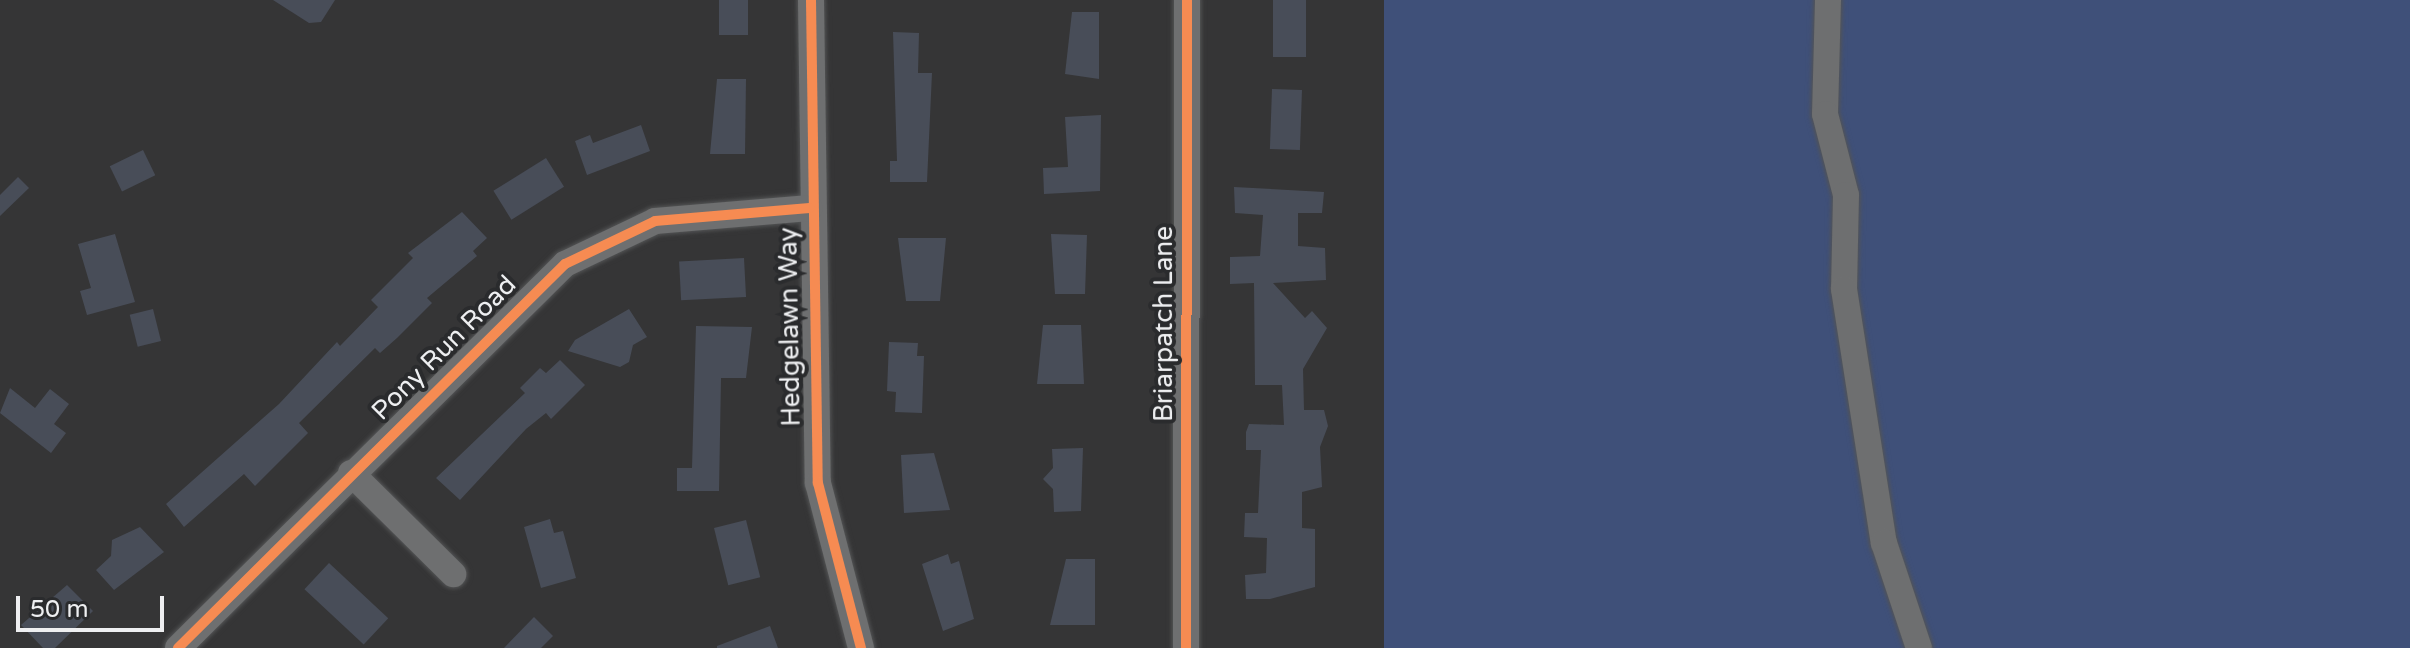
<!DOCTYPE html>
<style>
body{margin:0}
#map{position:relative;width:2410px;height:648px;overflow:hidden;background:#353536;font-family:"Varela Round",sans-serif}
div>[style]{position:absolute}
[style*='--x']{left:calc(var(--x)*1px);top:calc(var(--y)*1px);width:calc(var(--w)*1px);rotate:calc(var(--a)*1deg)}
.green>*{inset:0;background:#3f5079;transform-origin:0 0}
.building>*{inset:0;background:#484d58;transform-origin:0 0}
.roads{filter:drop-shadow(0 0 2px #535455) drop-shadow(0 0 2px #535455)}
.minor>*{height:26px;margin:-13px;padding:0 13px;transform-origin:13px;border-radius:13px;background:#6e6f70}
.cycleway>*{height:10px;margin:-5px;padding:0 5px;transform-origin:5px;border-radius:5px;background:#f68b52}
span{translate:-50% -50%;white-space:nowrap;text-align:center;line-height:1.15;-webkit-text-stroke:8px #2a2b2d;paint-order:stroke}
.street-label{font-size:26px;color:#eeeff1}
.scale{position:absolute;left:16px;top:596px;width:148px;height:36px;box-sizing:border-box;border:4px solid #eeeff1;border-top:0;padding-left:10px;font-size:24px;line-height:28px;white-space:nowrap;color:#eeeff1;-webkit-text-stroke:6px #2a2b2d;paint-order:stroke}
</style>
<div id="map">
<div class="green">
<div style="left:1384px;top:0;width:1026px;height:648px"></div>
</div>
<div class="building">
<div style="clip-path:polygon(273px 0,335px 0,321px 22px,309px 23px)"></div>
<div style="left:719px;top:0;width:29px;height:35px"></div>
<div style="left:1273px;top:0;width:33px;height:57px"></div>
<div style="clip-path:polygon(1072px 12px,1099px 12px,1099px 79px,1065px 74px)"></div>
<div style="clip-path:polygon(893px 32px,919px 33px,918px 73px,932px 73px,927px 182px,890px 182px,890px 161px,897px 161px)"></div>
<div style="clip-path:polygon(717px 79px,746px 79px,745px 154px,710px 154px)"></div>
<div style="left:1272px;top:89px;width:30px;height:60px;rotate:2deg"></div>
<div style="clip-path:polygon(1101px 115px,1100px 191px,1044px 194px,1043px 168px,1068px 167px,1065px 117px)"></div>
<div style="clip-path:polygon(641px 125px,650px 151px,587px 175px,575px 141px,590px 135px,593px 143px)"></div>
<div style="left:143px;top:150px;width:28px;height:37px;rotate:64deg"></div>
<div style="left:546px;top:158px;width:34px;height:62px;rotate:58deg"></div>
<div style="clip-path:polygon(18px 177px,29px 188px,0 216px,0 195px)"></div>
<div style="clip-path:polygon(1234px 187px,1324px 192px,1322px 213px,1298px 213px,1298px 246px,1325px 248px,1326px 280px,1273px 283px,1305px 318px,1312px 311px,1327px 328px,1303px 369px,1304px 410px,1324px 410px,1328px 426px,1320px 447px,1322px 487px,1302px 492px,1302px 528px,1315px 529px,1315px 587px,1270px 599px,1246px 599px,1245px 575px,1266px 573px,1267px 538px,1244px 537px,1245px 513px,1258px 513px,1261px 450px,1246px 450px,1246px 432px,1249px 424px,1284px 425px,1282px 385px,1255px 385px,1254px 283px,1230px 284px,1230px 257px,1260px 256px,1263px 215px,1235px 213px)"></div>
<div style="clip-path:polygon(462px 212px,487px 238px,473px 251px,477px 256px,427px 298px,432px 303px,397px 338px,380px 353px,375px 348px,299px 423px,308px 433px,255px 486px,244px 474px,184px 527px,166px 504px,279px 404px,337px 342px,340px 346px,378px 307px,371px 300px,413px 258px,408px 253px)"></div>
<div style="clip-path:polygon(115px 234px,135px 302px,87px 315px,80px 291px,91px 288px,78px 244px)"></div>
<div style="clip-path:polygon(1051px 234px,1087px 235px,1085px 294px,1055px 294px)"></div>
<div style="clip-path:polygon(898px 238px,946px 238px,940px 301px,906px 301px)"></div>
<div style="left:744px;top:258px;width:39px;height:65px;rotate:87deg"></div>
<div style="left:153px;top:309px;width:33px;height:24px;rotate:76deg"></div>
<div style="clip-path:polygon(629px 309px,647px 337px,633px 345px,629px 362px,620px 367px,568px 351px,575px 340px)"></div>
<div style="clip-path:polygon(1043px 325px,1081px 325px,1084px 384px,1037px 384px)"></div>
<div style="clip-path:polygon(696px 326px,752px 327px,746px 378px,721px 378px,719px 491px,677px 491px,677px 468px,692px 468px)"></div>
<div style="clip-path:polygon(889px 342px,918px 343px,917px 356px,924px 356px,922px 413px,895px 412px,896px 392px,887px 391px)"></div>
<div style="clip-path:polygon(560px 360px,585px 385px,551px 419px,546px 413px,526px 429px,460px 500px,436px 478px,525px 393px,520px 388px,540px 368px,546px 373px)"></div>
<div style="clip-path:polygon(10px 388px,35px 408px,50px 389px,69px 404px,54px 424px,66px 433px,51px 453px,0 413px)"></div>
<div style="clip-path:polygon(1083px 448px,1081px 511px,1054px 512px,1053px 489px,1043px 479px,1053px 468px,1052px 449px)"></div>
<div style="clip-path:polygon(934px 453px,950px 510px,904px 513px,901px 455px)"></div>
<div style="clip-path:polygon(550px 519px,554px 533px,563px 531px,576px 578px,541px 588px,524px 527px)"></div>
<div style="left:746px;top:520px;width:59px;height:33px;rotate:76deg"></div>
<div style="clip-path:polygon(140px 527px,164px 552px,114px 590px,96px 570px,111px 556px,112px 540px)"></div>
<div style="clip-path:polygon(948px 554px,951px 564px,959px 561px,974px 619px,943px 631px,922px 564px)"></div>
<div style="clip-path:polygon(1066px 559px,1095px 559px,1095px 625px,1050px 625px)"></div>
<div style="left:329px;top:563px;width:81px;height:36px;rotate:43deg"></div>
<div style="clip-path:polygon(67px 585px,93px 611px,55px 648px,43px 648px,21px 625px)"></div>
<div style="clip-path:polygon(534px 617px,553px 636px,541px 648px,504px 648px)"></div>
<div style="clip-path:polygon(770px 626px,778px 648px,717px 648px,717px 646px)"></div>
</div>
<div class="roads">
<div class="minor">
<div style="--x:811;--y:0;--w:483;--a:89.2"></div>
<div style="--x:818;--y:483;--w:171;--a:75.4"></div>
<div style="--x:1828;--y:0;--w:114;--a:91.5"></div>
<div style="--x:1825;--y:114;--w:84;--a:75.5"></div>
<div style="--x:1846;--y:195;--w:94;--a:91.2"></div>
<div style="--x:1844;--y:289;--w:257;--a:81.1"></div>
<div style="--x:1884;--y:543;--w:111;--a:71.6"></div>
<div style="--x:351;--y:473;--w:144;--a:44.7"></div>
<div style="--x:178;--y:648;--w:545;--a:-44.78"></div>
<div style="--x:565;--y:264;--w:100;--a:-25.5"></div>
<div style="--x:655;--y:221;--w:155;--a:-4.8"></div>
<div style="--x:1186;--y:648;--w:648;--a:-89.91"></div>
</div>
</div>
<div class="cycleway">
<div style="--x:811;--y:0;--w:483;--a:89.2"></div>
<div style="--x:818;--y:483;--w:171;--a:75.4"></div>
<div style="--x:178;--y:648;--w:545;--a:-44.78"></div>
<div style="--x:565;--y:264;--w:100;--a:-25.5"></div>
<div style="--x:655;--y:221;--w:155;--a:-4.8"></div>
<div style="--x:1186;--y:648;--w:648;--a:-89.91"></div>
</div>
<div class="street-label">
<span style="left:1164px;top:324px;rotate:-90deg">Briarpatch Lane</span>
<span style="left:790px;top:327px;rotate:-91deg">Hedgelawn Way</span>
<span style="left:444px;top:348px;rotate:-45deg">Pony Run Road</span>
</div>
<div class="scale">50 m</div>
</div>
